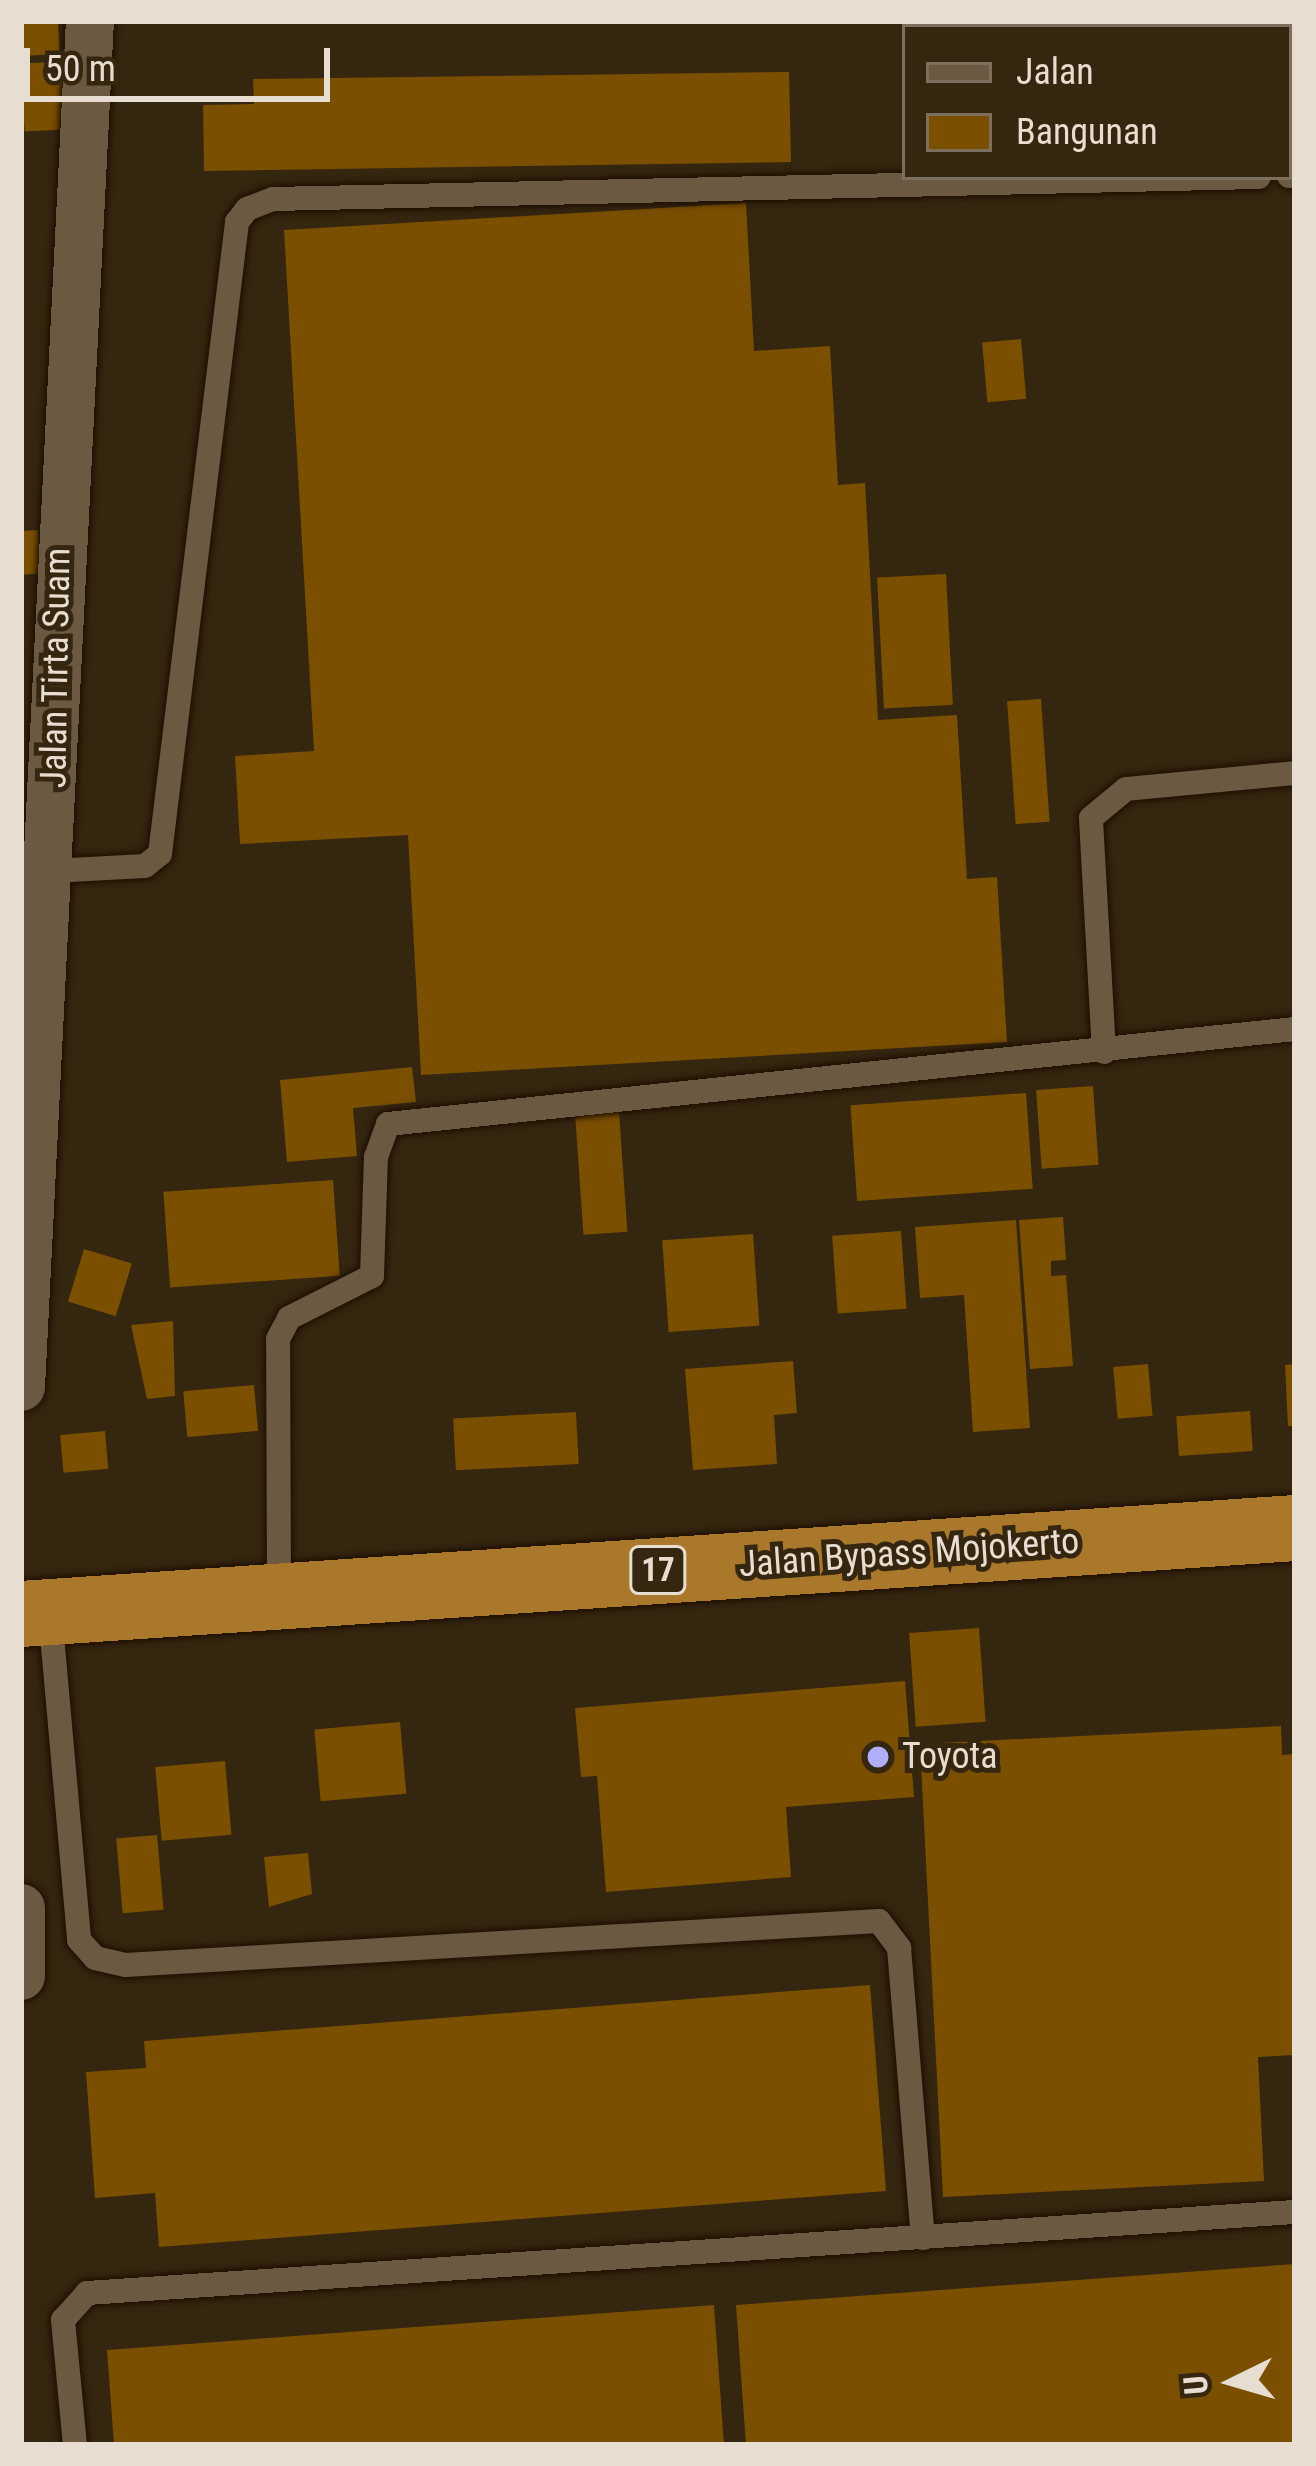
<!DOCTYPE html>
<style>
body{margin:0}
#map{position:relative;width:1316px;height:2466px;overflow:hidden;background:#352610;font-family:"Roboto Condensed",sans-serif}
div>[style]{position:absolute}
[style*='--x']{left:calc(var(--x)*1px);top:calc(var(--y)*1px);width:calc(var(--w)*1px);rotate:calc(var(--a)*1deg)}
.building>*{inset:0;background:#7a4f00;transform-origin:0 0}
.roads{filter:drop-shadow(0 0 3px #1d0e00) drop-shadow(0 0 3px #1d0e00)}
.service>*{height:24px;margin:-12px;padding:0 12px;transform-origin:12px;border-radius:12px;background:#6b5942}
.minor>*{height:48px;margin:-24px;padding:0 24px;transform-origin:24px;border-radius:24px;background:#6b5942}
.trunk>*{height:66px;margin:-33px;padding:0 33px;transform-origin:33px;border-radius:33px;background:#aa782a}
.dots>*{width:33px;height:33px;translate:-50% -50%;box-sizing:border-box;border:6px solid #352610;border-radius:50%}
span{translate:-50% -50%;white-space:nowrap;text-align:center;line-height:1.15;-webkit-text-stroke:10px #352610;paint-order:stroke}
.shield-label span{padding:3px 9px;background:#352610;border:3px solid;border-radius:9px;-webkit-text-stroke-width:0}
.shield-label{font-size:33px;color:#e7ddd0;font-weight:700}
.street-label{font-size:36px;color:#e7ddd0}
.poi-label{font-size:36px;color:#e7ddd0}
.left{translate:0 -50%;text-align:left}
.frame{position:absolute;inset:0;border:24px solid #e7ddd0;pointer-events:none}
.legend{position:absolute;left:902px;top:24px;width:390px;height:156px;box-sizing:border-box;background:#352610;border:3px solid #7c6f5d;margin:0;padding:15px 21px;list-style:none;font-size:36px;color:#e7ddd0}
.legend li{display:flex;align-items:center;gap:24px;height:60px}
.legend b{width:60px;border:3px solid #7c6f5d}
.north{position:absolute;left:1172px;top:2322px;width:120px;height:120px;-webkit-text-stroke:9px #352610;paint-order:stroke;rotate:265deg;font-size:33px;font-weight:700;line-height:48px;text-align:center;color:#e7ddd0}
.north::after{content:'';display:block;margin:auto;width:42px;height:54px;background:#e7ddd0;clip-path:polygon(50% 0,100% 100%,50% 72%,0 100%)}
.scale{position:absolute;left:24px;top:48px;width:306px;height:54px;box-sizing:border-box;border:6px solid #e7ddd0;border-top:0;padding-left:15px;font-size:36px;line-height:42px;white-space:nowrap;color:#e7ddd0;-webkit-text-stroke:9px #352610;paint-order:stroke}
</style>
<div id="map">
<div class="building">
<div style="left:58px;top:21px;width:33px;height:37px;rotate:87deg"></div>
<div style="left:952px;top:21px;width:113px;height:6px"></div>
<div style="left:71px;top:61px;width:68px;height:50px;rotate:87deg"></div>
<div style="clip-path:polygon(789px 72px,791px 162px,204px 171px,203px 105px,254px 104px,253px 79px)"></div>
<div style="clip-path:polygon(746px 203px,754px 351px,830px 346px,838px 485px,865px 483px,878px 720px,957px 715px,967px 879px,997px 877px,1007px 1042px,421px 1075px,408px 835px,240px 844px,235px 756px,314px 751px,284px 230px)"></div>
<div style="left:1021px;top:339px;width:60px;height:39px;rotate:85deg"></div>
<div style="clip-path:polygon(38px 530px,41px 573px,21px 575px,21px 531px)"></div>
<div style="left:946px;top:574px;width:131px;height:69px;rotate:87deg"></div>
<div style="left:1041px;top:699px;width:123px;height:34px;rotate:86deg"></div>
<div style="clip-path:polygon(412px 1067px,416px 1102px,353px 1108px,357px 1156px,287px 1162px,280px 1080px)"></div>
<div style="left:1093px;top:1086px;width:79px;height:57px;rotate:86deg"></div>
<div style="left:1026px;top:1093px;width:96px;height:176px;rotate:86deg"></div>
<div style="left:619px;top:1112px;width:120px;height:44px;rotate:86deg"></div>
<div style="left:333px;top:1180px;width:96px;height:170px;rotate:86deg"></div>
<div style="clip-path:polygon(1063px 1217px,1066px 1260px,1051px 1261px,1051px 1276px,1066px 1275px,1073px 1366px,1030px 1369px,1019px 1220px)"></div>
<div style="clip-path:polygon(1016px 1220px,1030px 1428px,973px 1432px,964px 1295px,920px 1298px,915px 1227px)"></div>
<div style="left:901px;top:1231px;width:78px;height:69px;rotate:86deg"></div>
<div style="left:753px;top:1234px;width:92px;height:91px;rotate:86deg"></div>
<div style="left:84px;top:1249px;width:50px;height:55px;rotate:17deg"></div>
<div style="clip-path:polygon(173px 1321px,175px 1396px,147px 1399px,131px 1325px)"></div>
<div style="clip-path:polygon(793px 1361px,797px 1413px,774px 1415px,777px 1464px,693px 1470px,685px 1369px)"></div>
<div style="left:1148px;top:1364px;width:52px;height:35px;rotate:85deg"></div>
<div style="clip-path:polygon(1295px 1364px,1295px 1426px,1288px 1426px,1285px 1365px)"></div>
<div style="left:254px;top:1385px;width:46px;height:71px;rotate:85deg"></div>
<div style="left:1250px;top:1411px;width:40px;height:74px;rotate:86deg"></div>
<div style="left:576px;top:1412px;width:52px;height:123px;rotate:87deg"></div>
<div style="left:105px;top:1431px;width:38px;height:45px;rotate:85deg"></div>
<div style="left:979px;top:1628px;width:94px;height:70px;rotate:86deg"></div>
<div style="clip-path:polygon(905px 1681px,914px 1797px,786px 1807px,791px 1877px,606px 1892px,597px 1776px,581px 1777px,575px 1708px)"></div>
<div style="left:400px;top:1722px;width:72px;height:86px;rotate:85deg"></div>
<div style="clip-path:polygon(1281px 1726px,1282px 1755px,1295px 1754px,1295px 2055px,1258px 2057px,1264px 2181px,943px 2197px,920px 1744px)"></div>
<div style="left:225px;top:1761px;width:74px;height:70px;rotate:85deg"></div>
<div style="left:157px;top:1835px;width:75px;height:41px;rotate:85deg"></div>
<div style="clip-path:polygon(308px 1853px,312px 1894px,269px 1907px,264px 1857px)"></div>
<div style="clip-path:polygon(870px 1985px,886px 2191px,159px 2247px,155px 2193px,95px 2198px,86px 2072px,146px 2068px,144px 2041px)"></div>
<div style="clip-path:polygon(1295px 2264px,1295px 2445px,746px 2445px,736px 2305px)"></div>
<div style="clip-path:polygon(714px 2305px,724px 2445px,114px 2445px,107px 2350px)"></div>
</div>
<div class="roads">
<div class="service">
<div style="--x:1289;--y:176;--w:6;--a:0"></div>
<div style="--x:51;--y:871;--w:94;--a:-3"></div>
<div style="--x:145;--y:866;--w:19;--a:-39"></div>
<div style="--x:160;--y:854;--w:637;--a:-83.05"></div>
<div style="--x:237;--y:222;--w:16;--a:-52"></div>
<div style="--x:247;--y:209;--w:28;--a:-21"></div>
<div style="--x:273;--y:199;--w:986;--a:-1.28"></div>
<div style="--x:1104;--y:1052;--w:234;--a:-93.2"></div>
<div style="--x:1091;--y:818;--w:45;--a:-39.6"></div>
<div style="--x:1126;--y:789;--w:170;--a:-5.4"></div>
<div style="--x:279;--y:1595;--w:256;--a:-90.2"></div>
<div style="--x:278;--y:1339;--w:24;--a:-62"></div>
<div style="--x:289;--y:1318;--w:93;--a:-26.8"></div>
<div style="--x:372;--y:1276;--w:119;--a:-88.1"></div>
<div style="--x:376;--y:1157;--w:35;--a:-70"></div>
<div style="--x:388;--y:1124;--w:912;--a:-5.98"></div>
<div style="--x:50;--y:1613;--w:328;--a:84.9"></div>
<div style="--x:79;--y:1940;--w:24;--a:48"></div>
<div style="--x:95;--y:1958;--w:31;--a:13"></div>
<div style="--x:125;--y:1965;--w:755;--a:-3.34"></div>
<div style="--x:879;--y:1921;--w:34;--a:53"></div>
<div style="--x:899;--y:1948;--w:291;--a:85.3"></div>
<div style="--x:75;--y:2445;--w:126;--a:-95.5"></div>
<div style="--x:63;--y:2320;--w:36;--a:-48"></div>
<div style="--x:87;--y:2293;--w:1211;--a:-3.84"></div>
</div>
<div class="minor">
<div style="--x:21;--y:1387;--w:1368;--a:-87.11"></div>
<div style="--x:21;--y:1908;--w:68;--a:90"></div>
</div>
<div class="trunk">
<div style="--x:21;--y:1614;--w:1277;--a:-3.86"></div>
</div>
</div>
<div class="dots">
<div style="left:878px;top:1757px;background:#aeaefa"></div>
</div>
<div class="shield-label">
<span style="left:658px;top:1570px">17</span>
</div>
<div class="street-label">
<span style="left:56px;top:668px;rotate:-89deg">Jalan Tirta Suam</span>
<span style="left:909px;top:1553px;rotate:-4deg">Jalan Bypass Mojokerto</span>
</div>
<div class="poi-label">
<span class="left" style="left:902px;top:1757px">Toyota</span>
</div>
<div class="frame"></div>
<ul class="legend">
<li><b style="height:15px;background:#6b5942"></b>Jalan</li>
<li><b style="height:33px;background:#7a4f00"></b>Bangunan</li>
</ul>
<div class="north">U</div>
<div class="scale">50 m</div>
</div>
